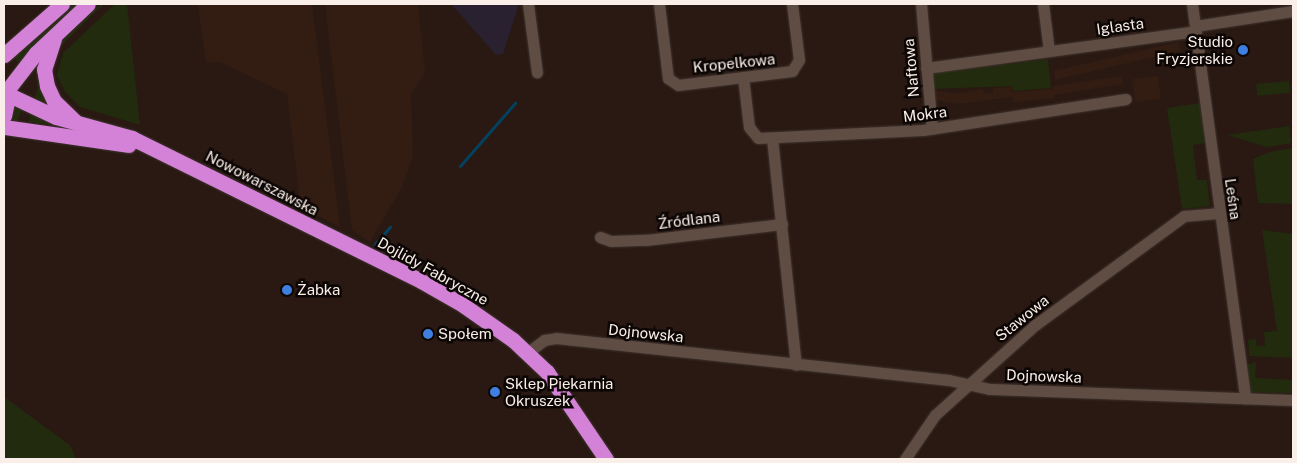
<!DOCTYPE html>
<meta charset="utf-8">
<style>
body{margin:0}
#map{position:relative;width:1297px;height:463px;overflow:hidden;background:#291912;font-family:"Public Sans",sans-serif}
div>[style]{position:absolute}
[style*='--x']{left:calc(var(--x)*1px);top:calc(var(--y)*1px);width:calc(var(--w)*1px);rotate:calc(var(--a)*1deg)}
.commercial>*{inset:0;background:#292030}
.built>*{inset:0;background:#331d13;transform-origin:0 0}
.green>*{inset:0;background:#222b0d;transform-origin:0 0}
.stream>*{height:3px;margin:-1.5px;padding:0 1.5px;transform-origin:1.5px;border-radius:1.5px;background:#044160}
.roads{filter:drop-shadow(0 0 1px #3f332f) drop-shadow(0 0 1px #3f332f)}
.street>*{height:11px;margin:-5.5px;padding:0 5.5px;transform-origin:5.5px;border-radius:5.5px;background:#5f4c43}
.highway>*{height:15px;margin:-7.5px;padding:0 7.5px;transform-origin:7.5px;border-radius:7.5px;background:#d481d8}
.dots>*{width:14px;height:14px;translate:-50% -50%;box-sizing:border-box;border:2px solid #0c0604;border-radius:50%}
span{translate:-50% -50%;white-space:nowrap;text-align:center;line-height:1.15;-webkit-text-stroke:5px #0c0604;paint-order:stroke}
.street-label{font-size:15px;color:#f9eee8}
.poi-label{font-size:15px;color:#f9eee8}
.right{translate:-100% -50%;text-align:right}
.left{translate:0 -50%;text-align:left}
.frame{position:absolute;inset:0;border:5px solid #f9eee8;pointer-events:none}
</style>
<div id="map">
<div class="commercial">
<div style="clip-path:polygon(451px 4px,519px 4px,503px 54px,496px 55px)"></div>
</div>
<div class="built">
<div style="clip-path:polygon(198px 4px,312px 4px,340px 227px,301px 207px,287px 94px,220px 62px,206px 63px)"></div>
<div style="clip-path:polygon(325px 4px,418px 4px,425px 73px,411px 93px,413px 156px,401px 189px,370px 242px,352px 230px)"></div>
<div style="left:1179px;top:42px;width:9px;height:129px;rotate:77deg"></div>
<div style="clip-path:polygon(1122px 76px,1123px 84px,1054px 95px,1054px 98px,1013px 102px,1012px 97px,957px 104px,936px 100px,935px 90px,955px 94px,983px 89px,984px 94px,993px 93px,993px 88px,1011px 87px,1012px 92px,1053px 89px,1053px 86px)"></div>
<div style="left:1158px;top:76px;width:23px;height:26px;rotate:83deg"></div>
</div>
<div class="green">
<div style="clip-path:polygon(70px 4px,78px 4px,20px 63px,11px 57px)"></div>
<div style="clip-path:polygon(101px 4px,104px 4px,58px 49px,60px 43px)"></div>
<div style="clip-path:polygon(115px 4px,127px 4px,140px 125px,80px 107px,65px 92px,57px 75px,63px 53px)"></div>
<div style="clip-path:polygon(1048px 59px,1051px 88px,1013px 91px,1012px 86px,934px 89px,934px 73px)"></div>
<div style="left:1289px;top:81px;width:12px;height:33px;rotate:85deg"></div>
<div style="clip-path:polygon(39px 82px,41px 82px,56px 110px,34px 100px)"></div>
<div style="clip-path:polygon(1200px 103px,1205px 143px,1193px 145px,1197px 180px,1207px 180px,1210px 206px,1182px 209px,1167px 108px)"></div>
<div style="left:14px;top:105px;width:9px;height:14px;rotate:21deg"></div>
<div style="clip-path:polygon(31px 113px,61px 125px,29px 122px)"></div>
<div style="clip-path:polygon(1289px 126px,1291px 143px,1267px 147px,1227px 135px)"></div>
<div style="clip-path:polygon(1293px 148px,1293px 204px,1258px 203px,1253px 159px,1270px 152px)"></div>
<div style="clip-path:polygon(1262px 230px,1293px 234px,1293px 358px,1249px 356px,1248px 340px,1256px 339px,1257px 346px,1265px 346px,1264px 332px,1277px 331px)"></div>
<div style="clip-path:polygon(1256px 362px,1255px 378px,1293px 380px,1293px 393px,1251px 392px,1246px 365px)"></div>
<div style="clip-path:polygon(4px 397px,70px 445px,76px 459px,4px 459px)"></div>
</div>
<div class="stream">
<div style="--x:460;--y:166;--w:84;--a:-48.9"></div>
<div style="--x:375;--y:244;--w:23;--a:-49"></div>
</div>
<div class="roads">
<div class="street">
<div style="--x:528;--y:4;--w:69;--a:82.5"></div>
<div style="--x:659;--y:4;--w:75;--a:83.1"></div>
<div style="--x:668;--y:78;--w:12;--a:35"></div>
<div style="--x:678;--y:85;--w:115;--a:-7"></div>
<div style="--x:792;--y:71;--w:13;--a:-58"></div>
<div style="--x:799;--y:60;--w:56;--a:-97.1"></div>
<div style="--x:921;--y:4;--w:125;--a:85"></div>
<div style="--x:1043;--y:4;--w:47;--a:82.7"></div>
<div style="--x:1192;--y:4;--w:398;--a:82.3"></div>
<div style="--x:1195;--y:26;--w:99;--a:-8.7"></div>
<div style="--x:926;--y:68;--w:272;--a:-7.8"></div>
<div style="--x:743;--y:77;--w:50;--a:83.2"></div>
<div style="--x:749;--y:127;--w:14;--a:51"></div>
<div style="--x:758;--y:138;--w:165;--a:-2.8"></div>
<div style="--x:923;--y:130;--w:205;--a:-8.7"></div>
<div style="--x:772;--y:138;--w:228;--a:84"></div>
<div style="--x:600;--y:237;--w:12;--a:20"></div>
<div style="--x:611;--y:241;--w:35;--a:-2"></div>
<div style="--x:646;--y:240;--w:137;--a:-6.7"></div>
<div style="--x:527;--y:353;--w:21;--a:-37"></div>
<div style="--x:544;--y:340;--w:12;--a:-9"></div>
<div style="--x:556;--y:338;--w:395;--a:6.1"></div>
<div style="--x:949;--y:380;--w:42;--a:12.4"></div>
<div style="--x:990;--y:389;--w:303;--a:2.1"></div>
<div style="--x:905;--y:459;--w:53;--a:-55.7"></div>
<div style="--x:935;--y:415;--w:135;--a:-42"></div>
<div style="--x:1035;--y:325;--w:185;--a:-36.2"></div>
<div style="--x:1184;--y:216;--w:36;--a:-5"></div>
</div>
<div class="highway">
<div style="--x:54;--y:39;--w:32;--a:108"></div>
<div style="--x:44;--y:69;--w:17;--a:80"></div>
<div style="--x:47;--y:86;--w:17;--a:65"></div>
<div style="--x:54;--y:101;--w:29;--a:44"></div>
<div style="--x:4;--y:55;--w:77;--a:-41.3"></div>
<div style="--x:4;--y:89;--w:13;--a:77"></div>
<div style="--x:7;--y:102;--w:14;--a:102"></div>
<div style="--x:5;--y:93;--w:56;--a:25.2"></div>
<div style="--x:56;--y:117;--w:79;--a:15.4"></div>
<div style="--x:132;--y:138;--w:322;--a:26.3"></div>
<div style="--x:421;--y:281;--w:48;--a:29.7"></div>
<div style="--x:463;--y:305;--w:61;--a:35"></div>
<div style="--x:513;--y:340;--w:47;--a:43.3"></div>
<div style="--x:547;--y:372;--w:105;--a:55.9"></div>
<div style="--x:5;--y:93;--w:51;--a:-52.2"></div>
<div style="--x:36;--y:53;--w:71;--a:-43.3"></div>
<div style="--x:4;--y:127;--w:126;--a:8.2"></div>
</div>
</div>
<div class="dots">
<div style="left:1243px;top:50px;background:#3f7fe0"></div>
<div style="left:287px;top:290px;background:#3f7fe0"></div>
<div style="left:428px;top:334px;background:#3f7fe0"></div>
<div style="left:495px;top:392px;background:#3f7fe0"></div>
</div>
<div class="street-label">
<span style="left:1120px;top:26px;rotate:-8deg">Iglasta</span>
<span style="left:734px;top:63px;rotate:-6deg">Kropelkowa</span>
<span style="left:911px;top:68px;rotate:-95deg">Naftowa</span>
<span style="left:925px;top:114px;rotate:-7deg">Mokra</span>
<span style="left:262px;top:183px;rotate:27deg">Nowowarszawska</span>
<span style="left:1233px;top:199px;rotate:82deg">Leśna</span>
<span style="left:689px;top:220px;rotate:-7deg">Źródlana</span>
<span style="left:433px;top:271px;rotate:29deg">Dojlidy Fabryczne</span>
<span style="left:1022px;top:318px;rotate:-39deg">Stawowa</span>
<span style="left:646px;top:333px;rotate:6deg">Dojnowska</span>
<span style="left:1044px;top:376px;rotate:2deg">Dojnowska</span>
</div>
<div class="poi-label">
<span class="right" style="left:1233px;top:50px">Studio<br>Fryzjerskie</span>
<span class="left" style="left:297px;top:290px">Żabka</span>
<span class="left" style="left:438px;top:334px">Społem</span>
<span class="left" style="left:505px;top:392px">Sklep Piekarnia<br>Okruszek</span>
</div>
<div class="frame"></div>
</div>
